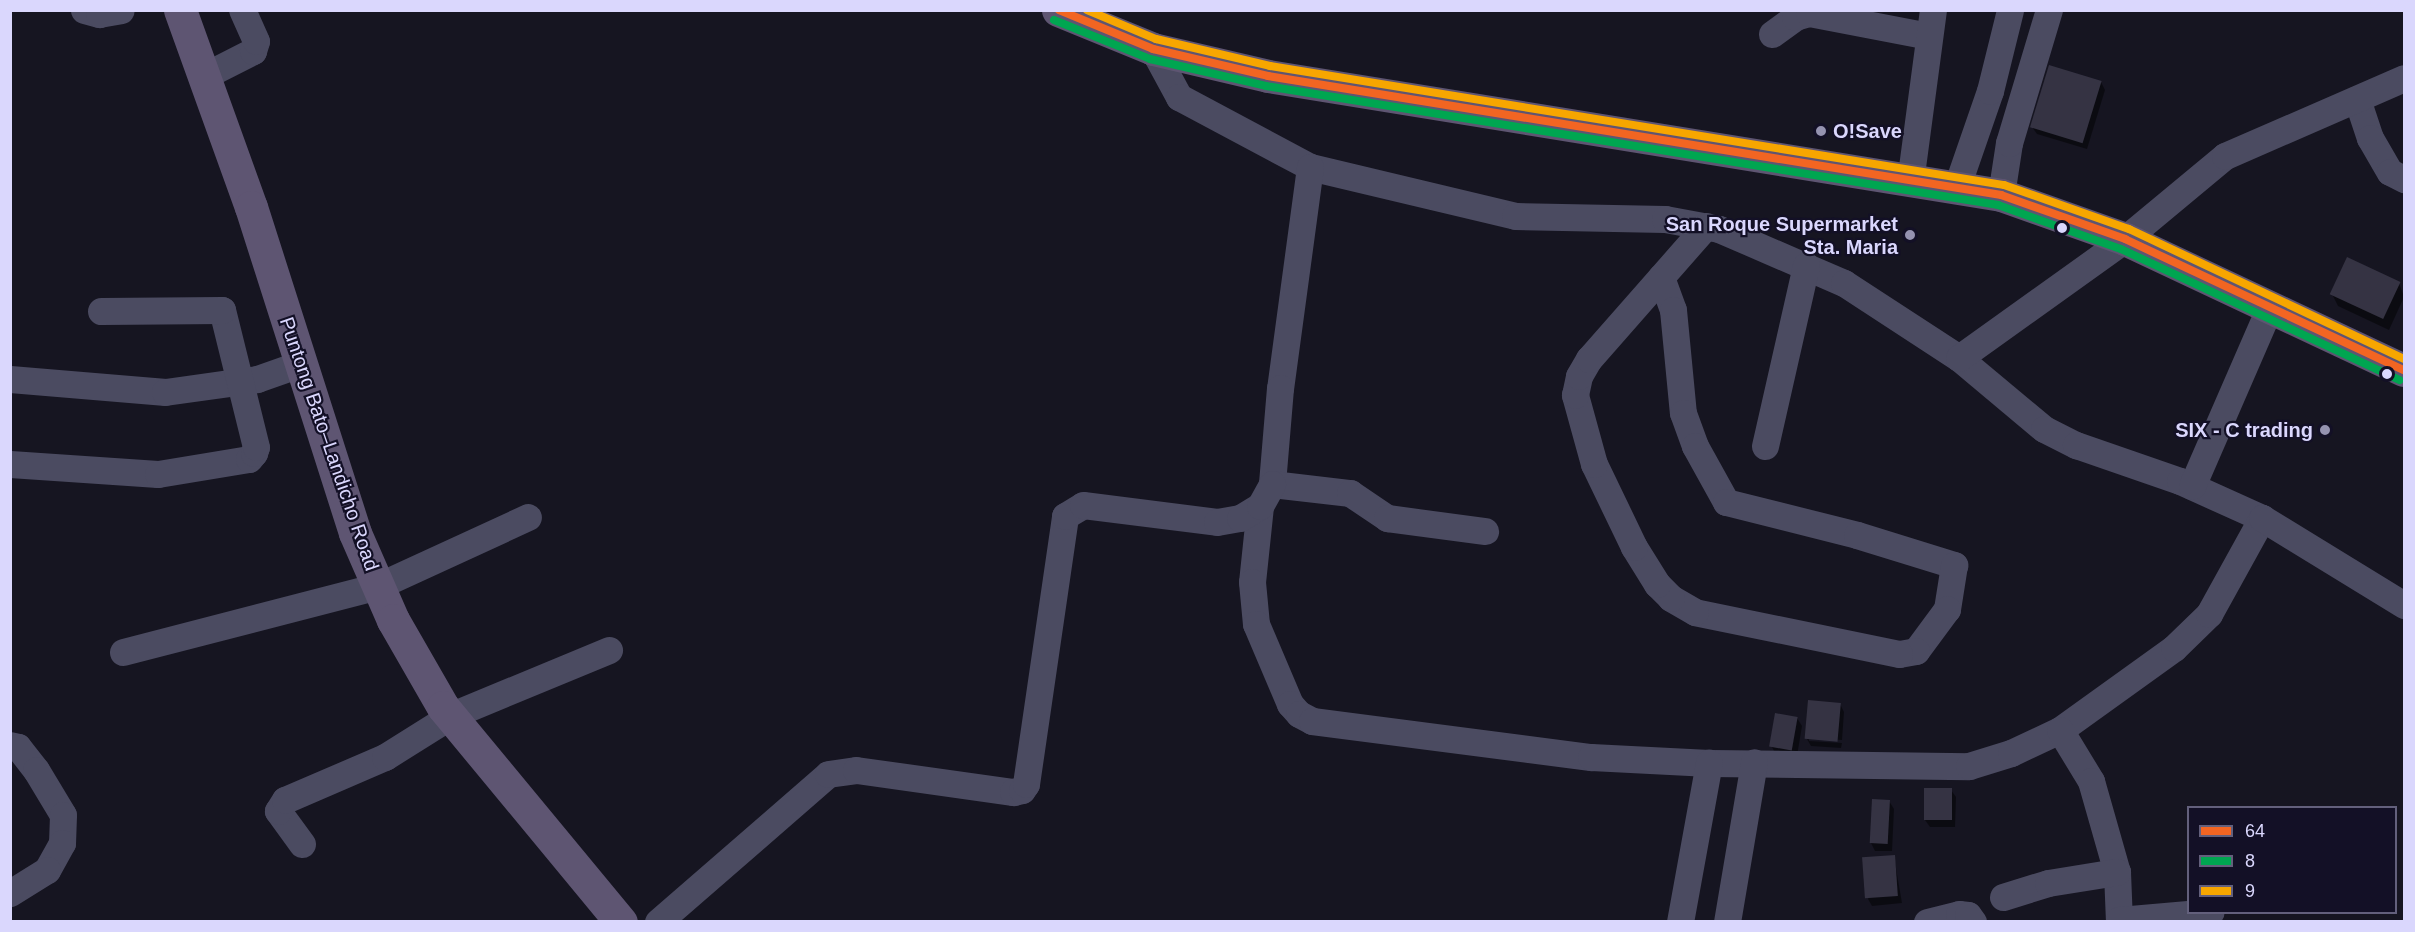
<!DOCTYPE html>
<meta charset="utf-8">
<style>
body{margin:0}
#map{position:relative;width:2415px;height:932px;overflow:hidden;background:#161521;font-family:Arial,sans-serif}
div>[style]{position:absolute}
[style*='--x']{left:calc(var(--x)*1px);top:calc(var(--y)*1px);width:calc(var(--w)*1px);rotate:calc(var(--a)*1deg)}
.shadow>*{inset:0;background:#0007}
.building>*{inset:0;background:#353343;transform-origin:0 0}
.minor>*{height:27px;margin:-13.5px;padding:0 13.5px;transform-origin:13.5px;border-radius:13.5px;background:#4b4b61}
.major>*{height:33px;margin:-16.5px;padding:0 16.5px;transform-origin:16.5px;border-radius:16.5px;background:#5e5572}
.bus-1>*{height:8px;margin:-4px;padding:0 4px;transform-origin:4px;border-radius:4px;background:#f26522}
.bus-2>*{height:8px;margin:-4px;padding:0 4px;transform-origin:4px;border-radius:4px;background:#00a651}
.bus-3>*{height:8px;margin:-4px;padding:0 4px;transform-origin:4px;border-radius:4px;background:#f7a600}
.dots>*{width:16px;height:16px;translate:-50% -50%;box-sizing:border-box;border:3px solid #131026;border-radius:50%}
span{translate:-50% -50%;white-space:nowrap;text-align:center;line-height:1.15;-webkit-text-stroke:4.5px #131026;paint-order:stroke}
.poi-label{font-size:20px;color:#dad7fd;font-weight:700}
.left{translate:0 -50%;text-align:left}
.right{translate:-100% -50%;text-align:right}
.street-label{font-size:20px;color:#dad7fd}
.frame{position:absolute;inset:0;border:12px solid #dad7fd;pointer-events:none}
.legend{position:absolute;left:2187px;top:806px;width:210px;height:108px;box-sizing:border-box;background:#131026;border:2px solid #63607c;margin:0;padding:8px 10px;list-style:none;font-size:18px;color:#dad7fd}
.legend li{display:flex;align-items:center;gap:12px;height:30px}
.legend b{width:30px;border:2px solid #63607c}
</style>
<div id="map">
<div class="shadow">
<div style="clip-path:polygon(2101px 82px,2105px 90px,2087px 149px,2037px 134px,2032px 127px)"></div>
<div style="clip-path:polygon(2399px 283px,2404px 297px,2389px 330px,2338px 306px,2332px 294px)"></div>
<div style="clip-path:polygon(1840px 704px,1844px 712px,1842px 740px,1809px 738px,1809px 741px,1842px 743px,1841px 748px,1811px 746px,1807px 739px)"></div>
<div style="clip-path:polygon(1797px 718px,1802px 726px,1797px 756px,1775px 753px,1771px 745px)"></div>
<div style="clip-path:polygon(1951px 790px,1956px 797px,1955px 827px,1930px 827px,1925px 820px)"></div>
<div style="clip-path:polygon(1873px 801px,1889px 801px,1894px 809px,1892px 851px,1875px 851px,1871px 843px)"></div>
<div style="clip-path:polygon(1894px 857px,1902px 903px,1872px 906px,1868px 899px)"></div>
</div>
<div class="building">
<div style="left:2049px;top:65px;width:55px;height:65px;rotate:17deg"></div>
<div style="left:2347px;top:257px;width:59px;height:41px;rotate:25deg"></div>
<div style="left:1808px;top:700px;width:33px;height:39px;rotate:5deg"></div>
<div style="left:1775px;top:713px;width:23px;height:34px;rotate:10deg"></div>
<div style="left:1924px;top:788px;width:28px;height:32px"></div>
<div style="left:1872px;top:799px;width:18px;height:44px;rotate:3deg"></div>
<div style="left:1895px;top:855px;width:41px;height:33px;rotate:86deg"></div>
</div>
<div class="minor">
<div style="--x:84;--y:10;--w:16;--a:15"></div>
<div style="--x:99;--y:14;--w:22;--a:-10"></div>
<div style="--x:1772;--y:34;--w:29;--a:-36"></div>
<div style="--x:1795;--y:17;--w:15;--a:-16"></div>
<div style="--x:1809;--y:13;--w:122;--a:10.9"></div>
<div style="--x:1153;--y:49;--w:55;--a:61.6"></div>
<div style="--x:1179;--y:97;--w:149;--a:28.1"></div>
<div style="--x:1310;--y:167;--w:211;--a:13.4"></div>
<div style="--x:1515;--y:216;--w:150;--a:1.1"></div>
<div style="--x:1665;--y:219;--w:55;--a:10.5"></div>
<div style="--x:1719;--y:229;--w:136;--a:23.4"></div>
<div style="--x:1844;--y:283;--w:137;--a:33.1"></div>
<div style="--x:1959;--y:358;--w:111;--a:39.9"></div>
<div style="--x:2044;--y:429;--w:36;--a:27"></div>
<div style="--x:2076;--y:445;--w:110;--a:19.1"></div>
<div style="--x:2180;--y:481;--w:90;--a:24.3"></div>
<div style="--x:204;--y:76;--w:55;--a:-27"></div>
<div style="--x:253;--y:51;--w:10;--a:-73"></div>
<div style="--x:256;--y:41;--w:34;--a:-114"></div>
<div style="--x:2357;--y:99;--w:41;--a:71.6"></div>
<div style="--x:2370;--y:138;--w:39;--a:60"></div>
<div style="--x:2390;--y:172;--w:16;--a:27"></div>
<div style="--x:1310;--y:167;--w:223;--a:97.7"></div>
<div style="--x:1280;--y:388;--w:96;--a:94.8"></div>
<div style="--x:1272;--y:484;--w:79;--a:6.6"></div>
<div style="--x:1350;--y:493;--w:45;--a:34"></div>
<div style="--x:1387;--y:518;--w:99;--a:7.6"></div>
<div style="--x:1910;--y:182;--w:174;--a:-82.4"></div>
<div style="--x:1956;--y:189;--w:104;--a:-70.9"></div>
<div style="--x:1990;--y:91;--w:83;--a:-76.1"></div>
<div style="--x:2001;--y:195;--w:53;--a:-81.3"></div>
<div style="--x:2009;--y:143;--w:139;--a:-73.3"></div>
<div style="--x:1661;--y:277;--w:35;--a:70"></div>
<div style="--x:1673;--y:310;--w:103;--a:84.5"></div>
<div style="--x:1683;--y:413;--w:35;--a:70"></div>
<div style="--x:1695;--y:446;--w:64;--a:61"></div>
<div style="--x:1726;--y:502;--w:135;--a:14.1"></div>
<div style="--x:1857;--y:535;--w:102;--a:17.2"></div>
<div style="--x:1954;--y:565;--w:45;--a:99"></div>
<div style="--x:1947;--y:609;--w:52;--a:126.4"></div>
<div style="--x:1916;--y:651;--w:17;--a:170"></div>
<div style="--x:1899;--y:654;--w:208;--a:-168.4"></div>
<div style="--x:1695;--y:612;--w:28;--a:-150"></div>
<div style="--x:1671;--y:598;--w:20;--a:-135"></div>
<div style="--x:1657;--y:584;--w:44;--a:-121.9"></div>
<div style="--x:1634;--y:547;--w:92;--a:-115.7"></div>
<div style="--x:1594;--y:464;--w:72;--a:-105.4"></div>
<div style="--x:1575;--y:395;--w:19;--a:-78"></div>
<div style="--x:1579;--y:376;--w:20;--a:-60"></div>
<div style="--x:1589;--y:359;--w:177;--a:-48.7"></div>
<div style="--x:1959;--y:358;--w:204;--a:-35.6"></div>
<div style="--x:2125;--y:239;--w:130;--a:-39.7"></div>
<div style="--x:2225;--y:156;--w:195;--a:-23.5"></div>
<div style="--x:10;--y:379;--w:156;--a:4.8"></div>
<div style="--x:165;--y:392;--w:93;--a:-8"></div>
<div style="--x:257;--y:379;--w:46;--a:-19.2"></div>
<div style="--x:1765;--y:446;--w:185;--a:-77.2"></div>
<div style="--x:10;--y:464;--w:148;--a:3.9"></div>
<div style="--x:158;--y:474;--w:92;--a:-9.4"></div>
<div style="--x:249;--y:459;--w:8;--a:-50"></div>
<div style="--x:254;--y:453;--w:6;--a:-72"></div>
<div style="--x:256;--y:447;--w:141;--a:-103.9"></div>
<div style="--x:222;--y:310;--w:121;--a:179.5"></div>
<div style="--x:2192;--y:486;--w:195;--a:-66.5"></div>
<div style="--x:1260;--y:506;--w:76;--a:96"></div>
<div style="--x:1252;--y:582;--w:42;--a:84.6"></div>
<div style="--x:1256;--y:624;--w:87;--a:67"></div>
<div style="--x:1290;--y:704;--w:13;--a:48"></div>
<div style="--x:1299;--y:714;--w:15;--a:28"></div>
<div style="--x:1312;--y:721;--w:281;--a:7.4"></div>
<div style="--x:1591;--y:757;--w:118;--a:2.9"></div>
<div style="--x:1709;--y:763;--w:260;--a:0.7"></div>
<div style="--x:1969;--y:766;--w:44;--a:-17.2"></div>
<div style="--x:2011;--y:753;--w:54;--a:-25.1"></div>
<div style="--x:2060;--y:730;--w:140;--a:-35.7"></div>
<div style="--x:2174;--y:648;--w:49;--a:-44.2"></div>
<div style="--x:2209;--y:614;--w:110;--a:-61.1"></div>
<div style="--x:2262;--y:518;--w:167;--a:31.5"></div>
<div style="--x:123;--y:652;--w:263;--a:-14.5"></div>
<div style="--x:378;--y:586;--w:165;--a:-24.7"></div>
<div style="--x:2060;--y:730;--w:60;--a:58.7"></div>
<div style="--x:2091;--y:781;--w:95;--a:74.1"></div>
<div style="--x:2117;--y:872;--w:50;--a:87.7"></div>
<div style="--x:10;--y:745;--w:8;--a:14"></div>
<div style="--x:18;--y:747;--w:29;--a:52"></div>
<div style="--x:36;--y:770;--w:52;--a:59"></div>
<div style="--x:63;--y:815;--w:28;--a:92"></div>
<div style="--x:62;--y:843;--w:31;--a:119"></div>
<div style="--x:47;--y:870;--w:44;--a:148.1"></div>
<div style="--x:302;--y:844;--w:41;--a:-126"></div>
<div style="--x:278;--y:811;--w:13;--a:-58"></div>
<div style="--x:285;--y:800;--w:109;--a:-23.3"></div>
<div style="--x:385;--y:757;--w:79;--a:-32.1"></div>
<div style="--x:452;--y:715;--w:170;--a:-22.5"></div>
<div style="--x:2003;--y:897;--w:47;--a:-17.3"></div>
<div style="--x:2048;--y:883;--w:70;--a:-9.1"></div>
<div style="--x:2119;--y:920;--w:92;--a:-5"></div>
<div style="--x:658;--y:922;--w:225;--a:-41"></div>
<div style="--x:828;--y:774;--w:28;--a:-8"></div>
<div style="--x:856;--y:770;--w:159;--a:8"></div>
<div style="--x:1013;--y:792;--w:9;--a:-13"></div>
<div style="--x:1022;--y:790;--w:7;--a:-56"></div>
<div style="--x:1026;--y:784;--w:271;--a:-81.7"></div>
<div style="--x:1065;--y:516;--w:21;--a:-31"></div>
<div style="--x:1083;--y:505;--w:135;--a:7.2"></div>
<div style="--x:1217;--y:522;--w:23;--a:-10"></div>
<div style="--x:1240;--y:518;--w:23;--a:-31"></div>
<div style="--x:1260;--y:506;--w:25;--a:-61"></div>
<div style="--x:1680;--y:922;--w:162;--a:-79.7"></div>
<div style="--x:1727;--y:922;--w:162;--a:-80.4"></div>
<div style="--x:1927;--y:922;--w:33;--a:-14"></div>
<div style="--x:1959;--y:914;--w:9;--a:6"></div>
<div style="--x:1968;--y:915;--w:9;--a:54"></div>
</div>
<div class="major">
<div style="--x:180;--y:10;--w:209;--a:70.2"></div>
<div style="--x:251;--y:207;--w:342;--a:72.3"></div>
<div style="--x:355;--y:533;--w:95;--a:66.4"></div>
<div style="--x:393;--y:620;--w:100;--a:60.1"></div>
<div style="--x:443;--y:707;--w:279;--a:50.4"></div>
<div style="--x:1058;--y:10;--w:103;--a:22.3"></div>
<div style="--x:1153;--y:49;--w:118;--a:13.2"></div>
<div style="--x:1268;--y:76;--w:743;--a:9.22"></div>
<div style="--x:2001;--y:195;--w:132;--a:19.5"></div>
<div style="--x:2125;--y:239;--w:308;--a:25.2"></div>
</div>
<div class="bus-1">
<div style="--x:1059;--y:10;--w:102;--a:22.5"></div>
<div style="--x:1153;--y:49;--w:118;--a:13.2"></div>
<div style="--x:1268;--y:76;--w:743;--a:9.22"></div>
<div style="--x:2001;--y:195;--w:132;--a:19.5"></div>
<div style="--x:2125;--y:239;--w:308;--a:25.2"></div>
</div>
<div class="bus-2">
<div style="--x:1054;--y:20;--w:104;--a:22.1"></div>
<div style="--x:1150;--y:59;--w:119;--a:13.1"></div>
<div style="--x:1266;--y:86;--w:742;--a:9.23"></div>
<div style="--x:1998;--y:205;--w:131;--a:19.7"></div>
<div style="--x:2121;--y:249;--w:308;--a:25.2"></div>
</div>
<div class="bus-3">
<div style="--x:1087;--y:10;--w:75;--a:22.8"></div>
<div style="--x:1156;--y:39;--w:117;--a:13.3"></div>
<div style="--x:1270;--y:66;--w:744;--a:9.21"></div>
<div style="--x:2004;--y:185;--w:133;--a:19.4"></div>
<div style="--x:2129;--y:229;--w:304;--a:25.3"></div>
</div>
<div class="dots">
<div style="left:1821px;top:131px;background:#9593b0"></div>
<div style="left:2062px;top:228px;background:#dad7fd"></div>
<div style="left:1910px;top:235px;background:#9593b0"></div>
<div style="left:2387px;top:374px;background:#dad7fd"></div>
<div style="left:2325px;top:430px;background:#9593b0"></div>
</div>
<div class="poi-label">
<span class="left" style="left:1833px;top:131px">O!Save</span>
<span class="right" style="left:1898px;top:236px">San Roque Supermarket<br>Sta. Maria</span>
<span class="right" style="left:2313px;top:430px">SIX - C trading</span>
</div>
<div class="street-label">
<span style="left:329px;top:444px;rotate:71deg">Puntong Bato–Landicho Road</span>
</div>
<div class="frame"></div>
<ul class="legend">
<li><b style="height:8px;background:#f26522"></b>64</li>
<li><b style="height:8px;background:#00a651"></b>8</li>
<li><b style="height:8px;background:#f7a600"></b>9</li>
</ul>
</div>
